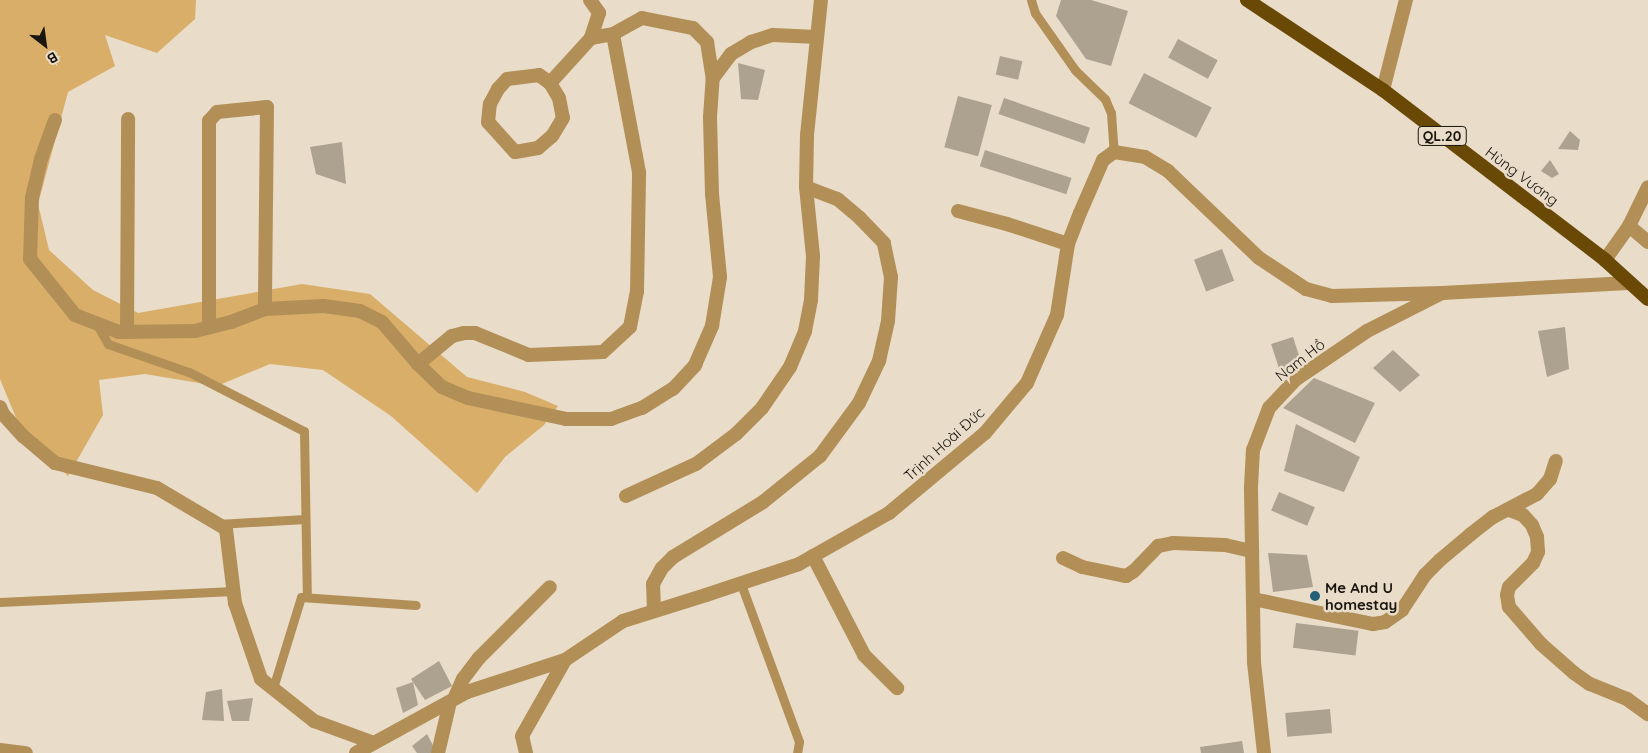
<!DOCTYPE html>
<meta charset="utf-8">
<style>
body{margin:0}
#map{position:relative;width:1648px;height:753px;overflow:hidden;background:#e9dcc9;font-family:Quicksand,sans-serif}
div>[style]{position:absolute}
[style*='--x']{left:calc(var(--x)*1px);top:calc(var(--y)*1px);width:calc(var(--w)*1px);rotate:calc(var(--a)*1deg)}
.green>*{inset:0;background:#d9ae68}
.building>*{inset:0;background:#ada28f;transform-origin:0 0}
.service>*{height:9px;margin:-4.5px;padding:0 4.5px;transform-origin:4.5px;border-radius:4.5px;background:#b28f57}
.minor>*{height:14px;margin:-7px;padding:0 7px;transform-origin:7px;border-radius:7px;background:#b28f57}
.tertiary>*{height:14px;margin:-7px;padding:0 7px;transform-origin:7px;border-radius:7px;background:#b28f57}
.trunk>*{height:14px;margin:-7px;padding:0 7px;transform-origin:7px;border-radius:7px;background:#694905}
.dots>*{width:14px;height:14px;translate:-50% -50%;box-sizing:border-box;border:2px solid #e9dcc9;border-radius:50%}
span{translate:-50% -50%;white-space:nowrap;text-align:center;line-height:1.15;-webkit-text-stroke:5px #e9dcc9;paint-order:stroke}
.shield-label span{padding:1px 4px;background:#e9dcc9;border:1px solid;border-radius:4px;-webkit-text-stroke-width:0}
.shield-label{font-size:14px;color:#1a160f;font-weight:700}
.street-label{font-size:15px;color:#1a160f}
.poi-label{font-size:15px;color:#1a160f;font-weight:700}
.left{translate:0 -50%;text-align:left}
.north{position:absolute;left:20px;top:20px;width:50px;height:50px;-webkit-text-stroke:4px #e9dcc9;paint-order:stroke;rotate:150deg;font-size:14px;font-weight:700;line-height:20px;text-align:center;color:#1a160f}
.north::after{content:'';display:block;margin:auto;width:18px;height:22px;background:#1a160f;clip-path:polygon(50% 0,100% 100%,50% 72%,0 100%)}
</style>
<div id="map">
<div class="green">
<div style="clip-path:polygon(0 0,196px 0,195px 19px,157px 53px,105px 35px,115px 66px,68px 92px,38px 204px,49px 250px,93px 290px,138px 313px,302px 284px,370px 294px,467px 377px,525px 392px,558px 406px,544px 425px,505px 457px,477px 493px,391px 416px,323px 370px,270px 364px,217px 386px,145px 374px,99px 380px,103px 415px,68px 476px,21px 430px,0 379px)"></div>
</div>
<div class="building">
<div style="clip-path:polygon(1061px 0,1091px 0,1128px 11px,1111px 66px,1086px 59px,1056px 16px)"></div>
<div style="left:1178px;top:39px;width:45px;height:21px;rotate:28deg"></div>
<div style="left:1000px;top:56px;width:23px;height:19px;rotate:13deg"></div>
<div style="clip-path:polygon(738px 63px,765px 70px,758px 100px,741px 99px)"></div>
<div style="left:1144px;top:73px;width:76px;height:34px;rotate:27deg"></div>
<div style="left:958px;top:96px;width:35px;height:53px;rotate:15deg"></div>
<div style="left:1004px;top:98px;width:91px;height:17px;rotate:19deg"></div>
<div style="clip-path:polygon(1570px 131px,1580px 140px,1578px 150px,1558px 149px)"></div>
<div style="clip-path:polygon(342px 142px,346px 184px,316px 174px,310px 147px)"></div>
<div style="left:985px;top:150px;width:91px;height:17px;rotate:18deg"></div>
<div style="clip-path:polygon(1550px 160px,1559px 174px,1552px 178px,1541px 171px)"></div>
<div style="left:1222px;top:249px;width:34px;height:30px;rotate:69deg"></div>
<div style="clip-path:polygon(1565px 327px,1569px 369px,1547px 377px,1538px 331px)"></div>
<div style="left:1293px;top:337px;width:28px;height:23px;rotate:72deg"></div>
<div style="clip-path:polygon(1393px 350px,1420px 375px,1400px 392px,1373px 368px)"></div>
<div style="clip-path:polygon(1314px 378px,1375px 403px,1355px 443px,1283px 408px)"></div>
<div style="clip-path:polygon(1296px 424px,1360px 457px,1344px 492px,1284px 471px)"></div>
<div style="left:1279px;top:492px;width:39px;height:20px;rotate:23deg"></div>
<div style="clip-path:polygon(1268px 553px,1307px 555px,1313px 587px,1273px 592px)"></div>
<div style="left:1296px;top:623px;width:63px;height:25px;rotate:7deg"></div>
<div style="clip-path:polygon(439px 661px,452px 686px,425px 700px,413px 682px,418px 705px,403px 713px,396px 688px,413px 682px,411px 679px)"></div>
<div style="clip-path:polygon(222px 689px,224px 721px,202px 720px,206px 692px)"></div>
<div style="clip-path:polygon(253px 698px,249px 721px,232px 721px,227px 701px)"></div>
<div style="left:1330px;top:709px;width:24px;height:45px;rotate:85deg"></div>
<div style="clip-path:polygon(427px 734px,437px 753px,417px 753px,412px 746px)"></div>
<div style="clip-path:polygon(1242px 741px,1244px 753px,1201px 753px,1200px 747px)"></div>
</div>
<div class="service">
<div style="--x:1031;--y:0;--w:14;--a:73"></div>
<div style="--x:1035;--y:13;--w:70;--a:54.9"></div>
<div style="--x:1075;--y:70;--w:42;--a:44"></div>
<div style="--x:1105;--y:99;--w:15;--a:67"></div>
<div style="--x:1111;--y:113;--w:39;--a:86"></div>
<div style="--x:96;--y:323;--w:24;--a:60"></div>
<div style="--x:108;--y:344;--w:86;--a:19.1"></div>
<div style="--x:189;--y:372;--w:129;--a:27.2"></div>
<div style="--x:304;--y:431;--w:166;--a:89"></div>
<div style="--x:218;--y:524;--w:87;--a:-3.3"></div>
<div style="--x:741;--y:584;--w:168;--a:69.8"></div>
<div style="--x:799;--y:742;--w:11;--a:100"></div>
<div style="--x:0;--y:602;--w:234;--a:-2.7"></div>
<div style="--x:273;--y:688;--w:95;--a:-72.9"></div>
<div style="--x:301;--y:597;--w:115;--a:4"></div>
</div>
<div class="minor">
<div style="--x:590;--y:0;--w:16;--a:55"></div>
<div style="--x:599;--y:13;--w:26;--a:108"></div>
<div style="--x:591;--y:38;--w:22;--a:-10"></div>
<div style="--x:539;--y:75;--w:14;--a:36"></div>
<div style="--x:550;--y:83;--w:17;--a:59"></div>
<div style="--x:559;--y:98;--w:20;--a:79"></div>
<div style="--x:563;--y:118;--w:21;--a:121"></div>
<div style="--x:552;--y:136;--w:18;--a:139"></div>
<div style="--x:538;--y:148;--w:23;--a:170"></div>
<div style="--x:515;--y:152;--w:40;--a:-132"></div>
<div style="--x:488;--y:122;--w:18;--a:-84"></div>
<div style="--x:490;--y:104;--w:17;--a:-62"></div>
<div style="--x:498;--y:89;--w:13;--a:-48"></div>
<div style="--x:507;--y:79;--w:32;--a:-7"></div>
<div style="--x:550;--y:83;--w:61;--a:-47.7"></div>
<div style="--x:1383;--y:90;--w:93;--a:-75.7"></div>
<div style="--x:55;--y:120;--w:41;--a:109.7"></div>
<div style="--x:41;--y:159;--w:39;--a:103"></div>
<div style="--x:32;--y:197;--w:62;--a:91.8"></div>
<div style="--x:30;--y:259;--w:72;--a:51.2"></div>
<div style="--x:75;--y:315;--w:47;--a:21.1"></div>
<div style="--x:119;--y:332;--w:76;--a:-0.8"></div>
<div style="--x:195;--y:331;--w:37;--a:-14"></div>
<div style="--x:231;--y:322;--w:36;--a:-21"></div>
<div style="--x:265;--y:309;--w:59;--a:-2.9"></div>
<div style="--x:324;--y:306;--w:36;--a:8"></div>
<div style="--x:360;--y:311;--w:25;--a:27"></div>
<div style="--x:382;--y:322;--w:55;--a:49.4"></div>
<div style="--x:418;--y:364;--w:33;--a:44"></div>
<div style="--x:442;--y:387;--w:28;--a:23"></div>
<div style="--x:468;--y:398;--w:100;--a:12.1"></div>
<div style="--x:566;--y:419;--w:45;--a:0"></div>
<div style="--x:611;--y:419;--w:33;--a:-20"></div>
<div style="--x:642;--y:408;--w:36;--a:-32"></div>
<div style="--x:673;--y:389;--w:33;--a:-47"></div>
<div style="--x:695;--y:365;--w:43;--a:-66.4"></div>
<div style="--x:712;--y:326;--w:50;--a:-80.7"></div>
<div style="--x:720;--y:277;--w:83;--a:-95.5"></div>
<div style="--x:712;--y:194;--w:77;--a:-91.5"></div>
<div style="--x:710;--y:117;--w:39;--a:-86"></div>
<div style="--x:713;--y:78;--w:30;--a:-53"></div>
<div style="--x:731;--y:54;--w:23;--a:-31"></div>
<div style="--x:751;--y:42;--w:23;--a:-18"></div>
<div style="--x:773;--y:35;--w:44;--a:2.6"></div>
<div style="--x:958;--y:211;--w:51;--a:14.9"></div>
<div style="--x:1007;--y:224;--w:64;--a:18.2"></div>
<div style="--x:1629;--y:226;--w:25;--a:40"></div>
<div style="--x:1605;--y:260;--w:42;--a:-54.8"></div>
<div style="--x:1629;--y:226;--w:43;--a:-64"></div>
<div style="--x:209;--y:327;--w:206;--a:-90"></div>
<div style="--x:209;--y:121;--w:12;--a:-48"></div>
<div style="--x:217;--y:112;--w:50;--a:-5.7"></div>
<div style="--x:267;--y:107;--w:202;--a:90.6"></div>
<div style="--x:127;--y:331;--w:212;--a:-89.7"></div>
<div style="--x:418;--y:364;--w:44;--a:-39.5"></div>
<div style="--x:452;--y:336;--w:12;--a:-14"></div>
<div style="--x:464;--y:333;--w:11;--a:0"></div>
<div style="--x:475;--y:333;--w:58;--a:22.2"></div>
<div style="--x:529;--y:355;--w:74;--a:-2.3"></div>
<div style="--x:603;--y:352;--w:37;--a:-43"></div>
<div style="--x:630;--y:327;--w:36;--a:-79"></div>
<div style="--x:637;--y:292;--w:120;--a:-89"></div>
<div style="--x:639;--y:172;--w:140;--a:-100.7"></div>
<div style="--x:613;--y:34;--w:33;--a:-29"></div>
<div style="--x:642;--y:18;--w:52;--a:11.1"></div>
<div style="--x:693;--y:28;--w:20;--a:45"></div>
<div style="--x:707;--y:42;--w:36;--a:81"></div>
<div style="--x:0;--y:407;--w:8;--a:67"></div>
<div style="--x:3;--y:414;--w:30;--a:48"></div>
<div style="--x:23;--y:436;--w:42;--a:40.2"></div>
<div style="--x:55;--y:463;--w:105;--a:13.8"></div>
<div style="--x:157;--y:488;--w:80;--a:30.7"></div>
<div style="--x:226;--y:529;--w:75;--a:83.1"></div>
<div style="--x:235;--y:603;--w:80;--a:71.1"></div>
<div style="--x:261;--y:679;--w:68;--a:38.4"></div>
<div style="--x:314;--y:721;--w:64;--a:20.1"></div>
<div style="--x:626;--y:496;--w:77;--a:-24.6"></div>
<div style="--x:696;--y:464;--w:50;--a:-36.9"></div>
<div style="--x:736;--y:434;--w:37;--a:-45"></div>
<div style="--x:762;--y:408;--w:50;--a:-55.7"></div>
<div style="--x:790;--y:367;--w:39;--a:-67"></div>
<div style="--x:805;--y:331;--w:32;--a:-79"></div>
<div style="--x:811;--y:300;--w:44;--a:-87.4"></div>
<div style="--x:813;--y:256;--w:69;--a:-95.8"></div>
<div style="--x:806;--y:187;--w:52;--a:-88.9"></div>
<div style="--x:807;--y:135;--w:136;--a:-84.1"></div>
<div style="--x:1509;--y:510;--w:15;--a:20"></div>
<div style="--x:1523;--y:515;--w:13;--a:48"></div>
<div style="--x:1532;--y:525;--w:13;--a:67"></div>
<div style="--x:1537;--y:537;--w:15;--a:86"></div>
<div style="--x:1538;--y:552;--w:12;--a:114"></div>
<div style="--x:1533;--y:563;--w:34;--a:135"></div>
<div style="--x:1509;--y:587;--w:8;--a:104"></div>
<div style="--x:1507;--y:595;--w:12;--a:81"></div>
<div style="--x:1509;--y:607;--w:49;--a:49.1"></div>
<div style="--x:1541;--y:644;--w:44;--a:41.3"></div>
<div style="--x:1574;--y:673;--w:19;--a:35"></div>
<div style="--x:1590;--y:684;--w:40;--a:22"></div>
<div style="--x:1627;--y:699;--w:26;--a:36"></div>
<div style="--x:813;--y:556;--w:111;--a:62.7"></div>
<div style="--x:864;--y:655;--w:47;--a:45"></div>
<div style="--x:1063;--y:558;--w:21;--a:25"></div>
<div style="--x:1082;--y:567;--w:45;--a:11.6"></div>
<div style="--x:1126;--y:576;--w:9;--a:-32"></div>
<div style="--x:1134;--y:571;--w:35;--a:-46"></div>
<div style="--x:1158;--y:546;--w:15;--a:-11"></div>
<div style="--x:1173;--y:543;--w:52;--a:2.2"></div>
<div style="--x:1225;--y:545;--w:28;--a:13"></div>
<div style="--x:1253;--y:599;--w:123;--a:11.8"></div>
<div style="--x:1373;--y:624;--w:12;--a:-9"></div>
<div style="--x:1385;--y:622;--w:21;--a:-35"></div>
<div style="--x:1402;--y:610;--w:42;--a:-56.7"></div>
<div style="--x:1425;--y:575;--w:21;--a:-45"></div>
<div style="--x:1440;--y:560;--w:40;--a:-40"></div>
<div style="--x:1471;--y:534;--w:28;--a:-38"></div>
<div style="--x:1493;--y:517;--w:50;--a:-27.6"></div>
<div style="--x:1537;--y:494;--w:20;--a:-49"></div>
<div style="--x:1550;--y:479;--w:19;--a:-72"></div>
<div style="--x:654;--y:611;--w:27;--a:-92"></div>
<div style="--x:653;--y:584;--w:18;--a:-61"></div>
<div style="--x:662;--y:568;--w:16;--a:-45"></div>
<div style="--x:673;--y:557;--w:105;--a:-31.4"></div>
<div style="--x:763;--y:502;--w:73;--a:-38.9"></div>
<div style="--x:820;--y:456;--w:66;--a:-53.7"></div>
<div style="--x:859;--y:403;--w:47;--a:-64.5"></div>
<div style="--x:879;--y:361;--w:41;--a:-77.3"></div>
<div style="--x:888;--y:321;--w:44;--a:-86.1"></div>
<div style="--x:891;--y:277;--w:35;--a:-102"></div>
<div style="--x:884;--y:243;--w:35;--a:-134"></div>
<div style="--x:860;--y:218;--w:30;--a:-140"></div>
<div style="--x:837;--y:199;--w:33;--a:-159"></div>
<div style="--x:454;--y:699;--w:22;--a:-66"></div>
<div style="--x:463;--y:679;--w:26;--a:-53"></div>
<div style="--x:479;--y:658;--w:100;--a:-45"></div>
<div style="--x:0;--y:750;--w:26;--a:7"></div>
<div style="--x:356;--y:753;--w:127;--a:-28.8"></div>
<div style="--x:467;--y:692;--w:103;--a:-18.1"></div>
<div style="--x:438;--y:753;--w:52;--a:-76.8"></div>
<div style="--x:526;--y:753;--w:17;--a:-103"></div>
<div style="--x:522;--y:736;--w:87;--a:-60.5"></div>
<div style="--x:565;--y:660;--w:70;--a:-33.9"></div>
<div style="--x:623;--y:621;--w:87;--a:-17.4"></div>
<div style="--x:706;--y:595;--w:98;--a:-18.4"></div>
<div style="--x:799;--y:564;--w:103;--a:-29.5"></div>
<div style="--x:889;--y:513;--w:125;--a:-39.8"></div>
<div style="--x:985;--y:433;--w:65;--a:-50"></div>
<div style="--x:1027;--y:383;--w:74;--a:-66.2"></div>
<div style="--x:1057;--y:315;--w:72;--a:-81.2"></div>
<div style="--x:1068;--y:244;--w:33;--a:-69"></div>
<div style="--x:1080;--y:213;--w:58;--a:-66.5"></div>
<div style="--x:1103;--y:160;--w:14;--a:-36"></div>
<div style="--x:1114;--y:152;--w:31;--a:9"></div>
<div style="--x:1145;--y:157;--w:27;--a:31"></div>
<div style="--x:1168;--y:171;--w:126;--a:43.7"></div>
<div style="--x:1259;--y:258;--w:56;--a:33.4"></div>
<div style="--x:1306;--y:289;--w:27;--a:15"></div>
<div style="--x:1332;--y:296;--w:110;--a:-1.6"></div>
</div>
<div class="tertiary">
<div style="--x:1264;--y:753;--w:92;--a:-96.3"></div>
<div style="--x:1254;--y:662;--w:175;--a:-91"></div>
<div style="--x:1251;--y:487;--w:37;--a:-87"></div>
<div style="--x:1253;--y:450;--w:45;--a:-69.1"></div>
<div style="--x:1269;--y:408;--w:38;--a:-47"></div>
<div style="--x:1295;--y:380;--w:87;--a:-34.2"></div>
<div style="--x:1367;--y:331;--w:84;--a:-26.9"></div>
<div style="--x:1442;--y:293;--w:187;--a:-3.1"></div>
</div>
<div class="trunk">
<div style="--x:1247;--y:0;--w:163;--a:33.5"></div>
<div style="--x:1383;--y:90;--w:280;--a:37.4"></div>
<div style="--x:1605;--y:260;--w:58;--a:42.2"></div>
</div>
<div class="dots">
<div style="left:1315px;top:596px;background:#245f78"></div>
</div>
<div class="shield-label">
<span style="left:1442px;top:136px">QL.20</span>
</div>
<div class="street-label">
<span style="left:1522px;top:176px;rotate:37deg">Hùng Vương</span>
<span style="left:1300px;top:360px;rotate:-38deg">Nam Hồ</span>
<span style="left:944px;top:444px;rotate:-42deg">Trịnh Hoài Đức</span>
</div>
<div class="poi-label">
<span class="left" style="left:1325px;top:596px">Me And U<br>homestay</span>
</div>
<div class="north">B</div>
</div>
